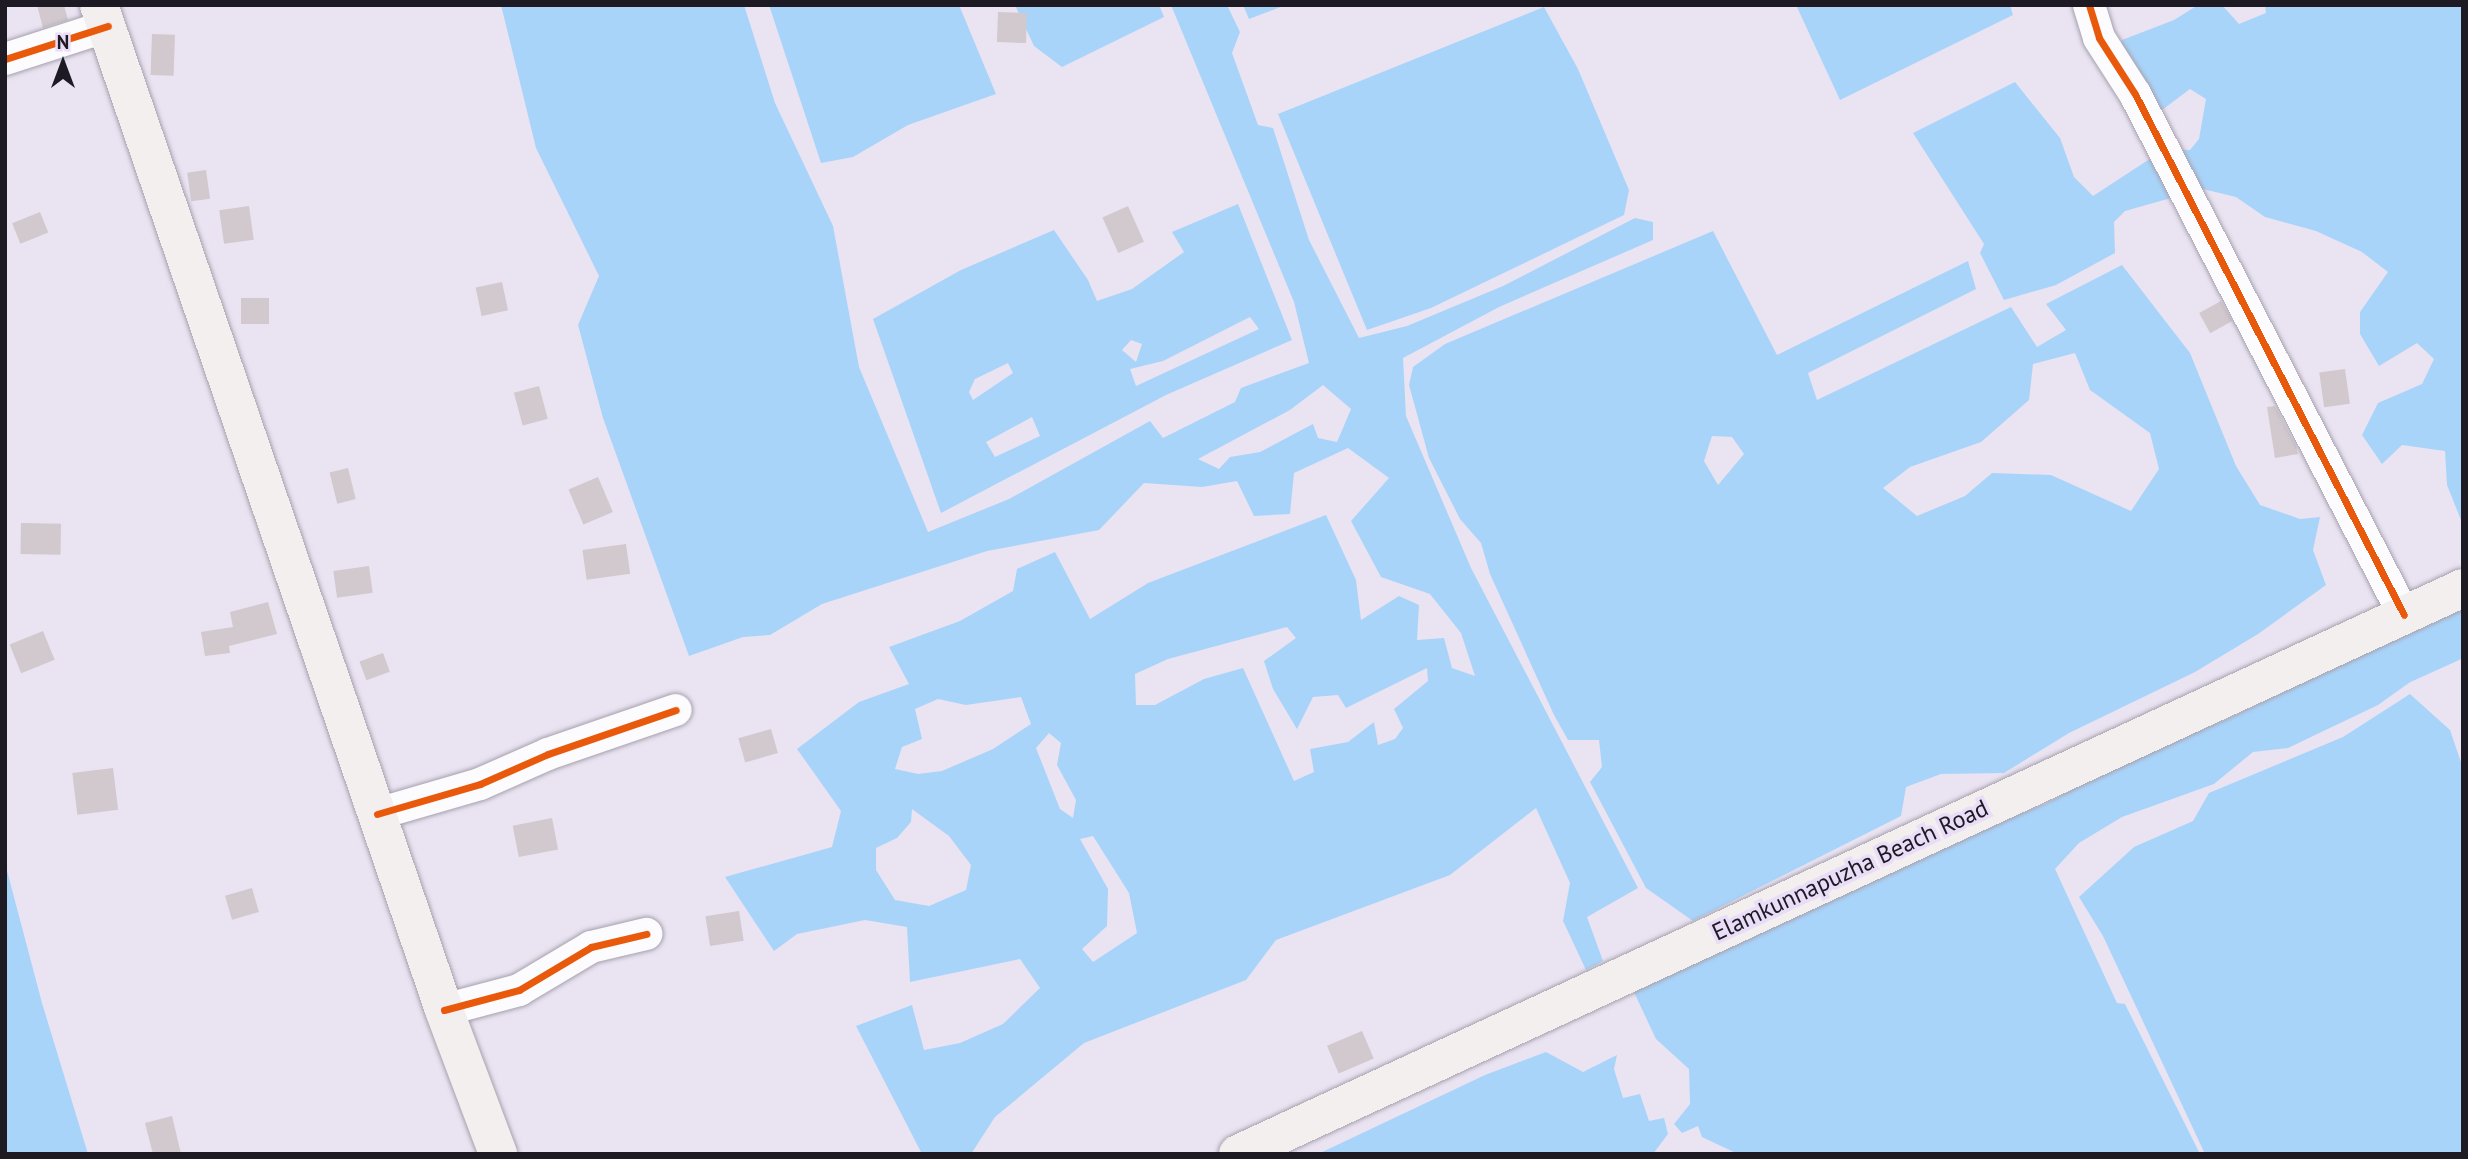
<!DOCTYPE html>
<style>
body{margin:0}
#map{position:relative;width:2468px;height:1159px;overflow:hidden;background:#eae3f2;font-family:"PT Sans",sans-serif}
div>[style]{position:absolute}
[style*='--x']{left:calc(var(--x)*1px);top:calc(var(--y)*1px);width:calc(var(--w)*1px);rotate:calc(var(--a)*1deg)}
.water>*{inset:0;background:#a9d4fa}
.canal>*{height:26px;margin:-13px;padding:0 13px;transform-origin:13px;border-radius:13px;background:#a9d4fa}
.building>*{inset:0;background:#d1c9cd;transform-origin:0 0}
.roads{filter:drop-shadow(0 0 2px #a6a1ad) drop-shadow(0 0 2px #a6a1ad)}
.minor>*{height:32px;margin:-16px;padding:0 16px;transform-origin:16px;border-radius:16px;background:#fcfbfd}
.major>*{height:38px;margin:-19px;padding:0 19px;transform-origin:19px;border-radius:19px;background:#f4efef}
.cycleway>*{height:7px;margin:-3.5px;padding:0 3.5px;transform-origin:3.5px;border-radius:3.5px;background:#e8590c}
span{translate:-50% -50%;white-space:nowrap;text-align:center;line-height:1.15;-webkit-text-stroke:7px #e9ddf8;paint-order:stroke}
.street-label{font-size:24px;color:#1e1a24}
.frame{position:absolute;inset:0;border:7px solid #1e1a24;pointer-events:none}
.north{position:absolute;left:28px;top:28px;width:70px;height:70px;-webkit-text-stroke:5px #e9ddf8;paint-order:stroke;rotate:0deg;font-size:19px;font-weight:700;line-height:28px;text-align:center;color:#1e1a24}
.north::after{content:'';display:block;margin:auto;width:24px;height:32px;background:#1e1a24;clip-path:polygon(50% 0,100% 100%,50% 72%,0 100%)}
</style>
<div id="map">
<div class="water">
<div style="clip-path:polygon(evenodd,501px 5px,744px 5px,775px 103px,833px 226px,859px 367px,928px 532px,1009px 499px,1150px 421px,1163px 438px,1235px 402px,1241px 388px,1309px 363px,1294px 302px,1171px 5px,1227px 5px,1240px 32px,1232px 53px,1258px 125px,1273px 128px,1309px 240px,1359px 338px,1407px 326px,1503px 286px,1635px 218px,1653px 222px,1653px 240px,1499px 307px,1403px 358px,1406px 416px,1471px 568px,1638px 888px,1587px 917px,1603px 961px,1586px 970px,1563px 921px,1570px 883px,1536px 808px,1450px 875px,1276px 940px,1246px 980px,1084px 1043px,995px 1117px,971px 1154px,922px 1154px,856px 1026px,912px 1005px,924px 1050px,960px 1043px,1003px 1024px,1040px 988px,1020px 959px,910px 982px,907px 927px,865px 920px,797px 934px,774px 951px,725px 877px,832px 847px,841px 811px,797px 749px,859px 702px,909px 684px,889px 647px,960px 621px,1013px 591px,1017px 569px,1055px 552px,1090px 619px,1148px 583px,1326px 515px,1356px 580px,1361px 620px,1399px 596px,1419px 605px,1417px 640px,1444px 638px,1452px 668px,1475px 676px,1461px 633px,1430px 594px,1381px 577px,1351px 521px,1389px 478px,1348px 448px,1294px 473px,1290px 514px,1254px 516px,1237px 481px,1202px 487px,1144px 483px,1099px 530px,987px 551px,822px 604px,770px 635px,743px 637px,689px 656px,603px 418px,578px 325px,599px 276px,536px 148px,501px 5px,1323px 385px,1351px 409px,1337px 442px,1318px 438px,1313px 424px,1260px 452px,1230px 457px,1219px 469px,1198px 459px,1290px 410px,1323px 385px,501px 5px,1287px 627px,1296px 638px,1264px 661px,1273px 689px,1297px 729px,1313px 697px,1338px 695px,1346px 708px,1427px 668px,1428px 681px,1394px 709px,1403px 728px,1395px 739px,1378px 745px,1374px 722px,1348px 742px,1310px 749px,1314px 772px,1294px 781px,1243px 668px,1204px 679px,1155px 705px,1136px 705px,1135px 674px,1168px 659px,1287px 627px,501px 5px,1021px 697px,1031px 724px,993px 749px,942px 771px,918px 774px,895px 769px,902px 747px,922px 739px,915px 709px,938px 699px,966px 705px,1021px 697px,501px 5px,1049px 733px,1061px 743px,1057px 765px,1076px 800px,1073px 818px,1060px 809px,1036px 748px,1049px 733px,501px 5px,912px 809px,949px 836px,971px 865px,966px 890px,929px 906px,895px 900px,876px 870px,876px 848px,897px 838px,911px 822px,912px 809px,501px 5px,1093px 836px,1129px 893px,1137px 933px,1093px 962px,1082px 949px,1107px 926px,1108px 889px,1080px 839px,1093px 836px)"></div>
<div style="clip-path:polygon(769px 5px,959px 5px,996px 94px,908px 125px,853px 157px,821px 163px)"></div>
<div style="clip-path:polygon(1015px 5px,1159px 5px,1164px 17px,1062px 67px,1034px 46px)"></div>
<div style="clip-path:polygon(1243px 5px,1286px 5px,1249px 19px)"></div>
<div style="clip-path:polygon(1796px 5px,2010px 5px,2013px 15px,1840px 100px)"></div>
<div style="clip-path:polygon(2198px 5px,2222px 5px,2239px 24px,2266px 13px,2265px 5px,2463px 5px,2463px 525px,2447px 485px,2445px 451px,2402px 445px,2382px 464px,2362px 435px,2378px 403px,2422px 384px,2434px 359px,2417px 343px,2379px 366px,2360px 334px,2360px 312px,2388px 272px,2362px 252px,2316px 231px,2265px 217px,2236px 197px,2203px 189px,2125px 211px,2114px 222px,2115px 253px,2056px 285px,2004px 300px,1980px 253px,1984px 244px,1913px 133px,2015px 82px,2060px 138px,2074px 177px,2093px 196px,2165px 149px,2190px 150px,2199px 139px,2206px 99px,2190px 89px,2142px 125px,2116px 58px,2122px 40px,2174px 20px)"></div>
<div style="clip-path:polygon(1544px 7px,1578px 69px,1629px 190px,1624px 215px,1431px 308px,1367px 330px,1278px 114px)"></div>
<div style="clip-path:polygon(evenodd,1238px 204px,1292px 340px,1166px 395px,941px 513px,873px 319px,961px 270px,1054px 230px,1088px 280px,1097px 301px,1132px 289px,1184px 252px,1172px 232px,1238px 204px,1250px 317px,1259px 329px,1136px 386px,1130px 369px,1163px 361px,1250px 317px,1238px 204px,1131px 340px,1142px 344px,1136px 362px,1122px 350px,1131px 340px,1238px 204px,1008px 363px,1013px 373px,973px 400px,969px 392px,975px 379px,1008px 363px,1238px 204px,1032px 417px,1040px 436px,995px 457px,986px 442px,1032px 417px)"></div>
<div style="clip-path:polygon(evenodd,1713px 231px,1777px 355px,1968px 261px,1976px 289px,1808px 373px,1817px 400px,2011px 307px,2037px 347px,2066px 330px,2046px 304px,2122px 265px,2190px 353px,2236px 466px,2260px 505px,2300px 519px,2320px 517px,2313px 550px,2326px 585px,2258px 634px,2195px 672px,2069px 733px,2004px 773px,1941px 774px,1906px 787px,1901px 816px,1693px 921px,1646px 888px,1590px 782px,1602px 767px,1599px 740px,1568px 740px,1554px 715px,1490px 574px,1481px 543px,1460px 519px,1429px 458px,1409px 385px,1413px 367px,1445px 344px,1713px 231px,2075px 353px,2090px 390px,2150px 433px,2159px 469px,2131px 511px,2051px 475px,1992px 473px,1965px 496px,1917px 516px,1883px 488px,1910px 467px,1981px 442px,2029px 400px,2033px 364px,2075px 353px,1713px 231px,1712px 436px,1732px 437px,1744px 454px,1718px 485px,1704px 461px,1712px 436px)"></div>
<div style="clip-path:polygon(2463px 606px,2463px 637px,2437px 642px,2420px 675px,2378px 705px,2288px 748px,2253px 752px,2214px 784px,2122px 817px,2079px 843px,2055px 869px,2117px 1003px,2125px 1004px,2200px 1154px,1738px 1154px,1702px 1137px,1698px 1126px,1682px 1133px,1674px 1124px,1690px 1104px,1689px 1069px,1656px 1039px,1632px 988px,2013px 811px,2017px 815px,2045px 804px,2160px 743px,2225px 720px)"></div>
<div style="clip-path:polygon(2410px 694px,2450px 730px,2463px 768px,2463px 1154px,2205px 1154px,2103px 936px,2079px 897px,2134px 847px,2193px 821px,2209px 793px,2343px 737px)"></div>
<div style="clip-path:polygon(5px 863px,42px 1003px,88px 1154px,5px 1154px)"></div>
<div style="clip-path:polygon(1546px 1052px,1583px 1072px,1617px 1055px,1614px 1069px,1623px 1098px,1640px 1094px,1649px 1121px,1664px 1118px,1668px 1134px,1653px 1154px,1318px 1154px,1485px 1075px)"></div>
</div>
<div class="canal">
<div style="--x:2397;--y:674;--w:72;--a:-24.4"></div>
</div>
<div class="building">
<div style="clip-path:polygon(37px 5px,64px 5px,68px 20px,43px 28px)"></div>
<div style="left:998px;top:12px;width:29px;height:30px;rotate:2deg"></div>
<div style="left:152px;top:34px;width:23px;height:41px;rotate:2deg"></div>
<div style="left:206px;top:170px;width:29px;height:19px;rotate:82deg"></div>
<div style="left:249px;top:206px;width:34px;height:30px;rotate:82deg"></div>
<div style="left:1128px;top:206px;width:39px;height:28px;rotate:66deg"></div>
<div style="left:40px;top:212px;width:22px;height:30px;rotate:68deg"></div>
<div style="left:502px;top:282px;width:29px;height:27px;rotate:78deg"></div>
<div style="left:269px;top:298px;width:26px;height:28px;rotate:90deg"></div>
<div style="left:2221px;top:301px;width:23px;height:25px;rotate:61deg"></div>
<div style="left:2345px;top:369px;width:35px;height:26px;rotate:82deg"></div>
<div style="left:539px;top:386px;width:34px;height:26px;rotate:75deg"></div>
<div style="clip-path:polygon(2275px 406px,2296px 446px,2298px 454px,2275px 458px,2267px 407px)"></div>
<div style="left:348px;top:468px;width:32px;height:19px;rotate:76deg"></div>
<div style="left:598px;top:477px;width:38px;height:32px;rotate:67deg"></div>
<div style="left:21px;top:523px;width:40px;height:31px;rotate:1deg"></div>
<div style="left:626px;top:544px;width:30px;height:44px;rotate:82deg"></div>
<div style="left:369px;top:566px;width:27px;height:36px;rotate:82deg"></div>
<div style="clip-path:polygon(268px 602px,277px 634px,229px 646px,230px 653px,205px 656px,201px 632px,233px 627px,230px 612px)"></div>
<div style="left:43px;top:631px;width:31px;height:36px;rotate:68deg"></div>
<div style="left:383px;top:653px;width:20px;height:25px;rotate:70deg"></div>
<div style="left:771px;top:729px;width:25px;height:34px;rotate:74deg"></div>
<div style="left:113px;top:768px;width:42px;height:41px;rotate:83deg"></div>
<div style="left:552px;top:818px;width:32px;height:40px;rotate:79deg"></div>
<div style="left:252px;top:888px;width:25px;height:28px;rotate:74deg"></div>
<div style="left:739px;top:911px;width:30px;height:34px;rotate:81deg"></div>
<div style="left:1362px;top:1031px;width:30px;height:38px;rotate:67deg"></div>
<div style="clip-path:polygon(172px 1116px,181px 1154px,153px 1154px,145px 1123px)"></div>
</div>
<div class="roads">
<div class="minor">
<div style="--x:2089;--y:5;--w:34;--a:73"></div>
<div style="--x:2099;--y:38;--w:67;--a:57.3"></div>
<div style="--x:2135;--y:94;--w:586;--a:62.69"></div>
<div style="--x:5;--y:59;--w:108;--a:-17.8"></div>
<div style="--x:377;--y:814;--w:107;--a:-16.2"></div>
<div style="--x:480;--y:784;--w:74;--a:-23.8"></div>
<div style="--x:548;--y:754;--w:135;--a:-19"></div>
<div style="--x:444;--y:1010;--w:78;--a:-14.9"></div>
<div style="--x:519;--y:990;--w:84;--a:-30.8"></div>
<div style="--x:591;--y:947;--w:57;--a:-13.3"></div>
</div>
<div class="major">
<div style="--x:99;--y:5;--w:1063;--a:71.05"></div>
<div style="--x:444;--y:1010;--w:154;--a:69.4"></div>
<div style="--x:1238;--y:1154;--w:1349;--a:-24.8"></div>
</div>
</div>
<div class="cycleway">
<div style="--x:2089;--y:5;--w:34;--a:73"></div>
<div style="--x:2099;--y:38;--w:67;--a:57.3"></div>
<div style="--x:2135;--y:94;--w:586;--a:62.69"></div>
<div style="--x:5;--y:59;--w:108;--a:-17.8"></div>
<div style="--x:377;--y:814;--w:107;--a:-16.2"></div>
<div style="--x:480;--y:784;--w:74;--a:-23.8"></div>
<div style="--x:548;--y:754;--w:135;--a:-19"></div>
<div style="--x:444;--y:1010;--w:78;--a:-14.9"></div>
<div style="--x:519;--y:990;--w:84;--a:-30.8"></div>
<div style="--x:591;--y:947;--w:57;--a:-13.3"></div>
</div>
<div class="street-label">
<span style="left:1850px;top:870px;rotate:-25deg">Elamkunnapuzha Beach Road</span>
</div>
<div class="frame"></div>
<div class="north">N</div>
</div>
